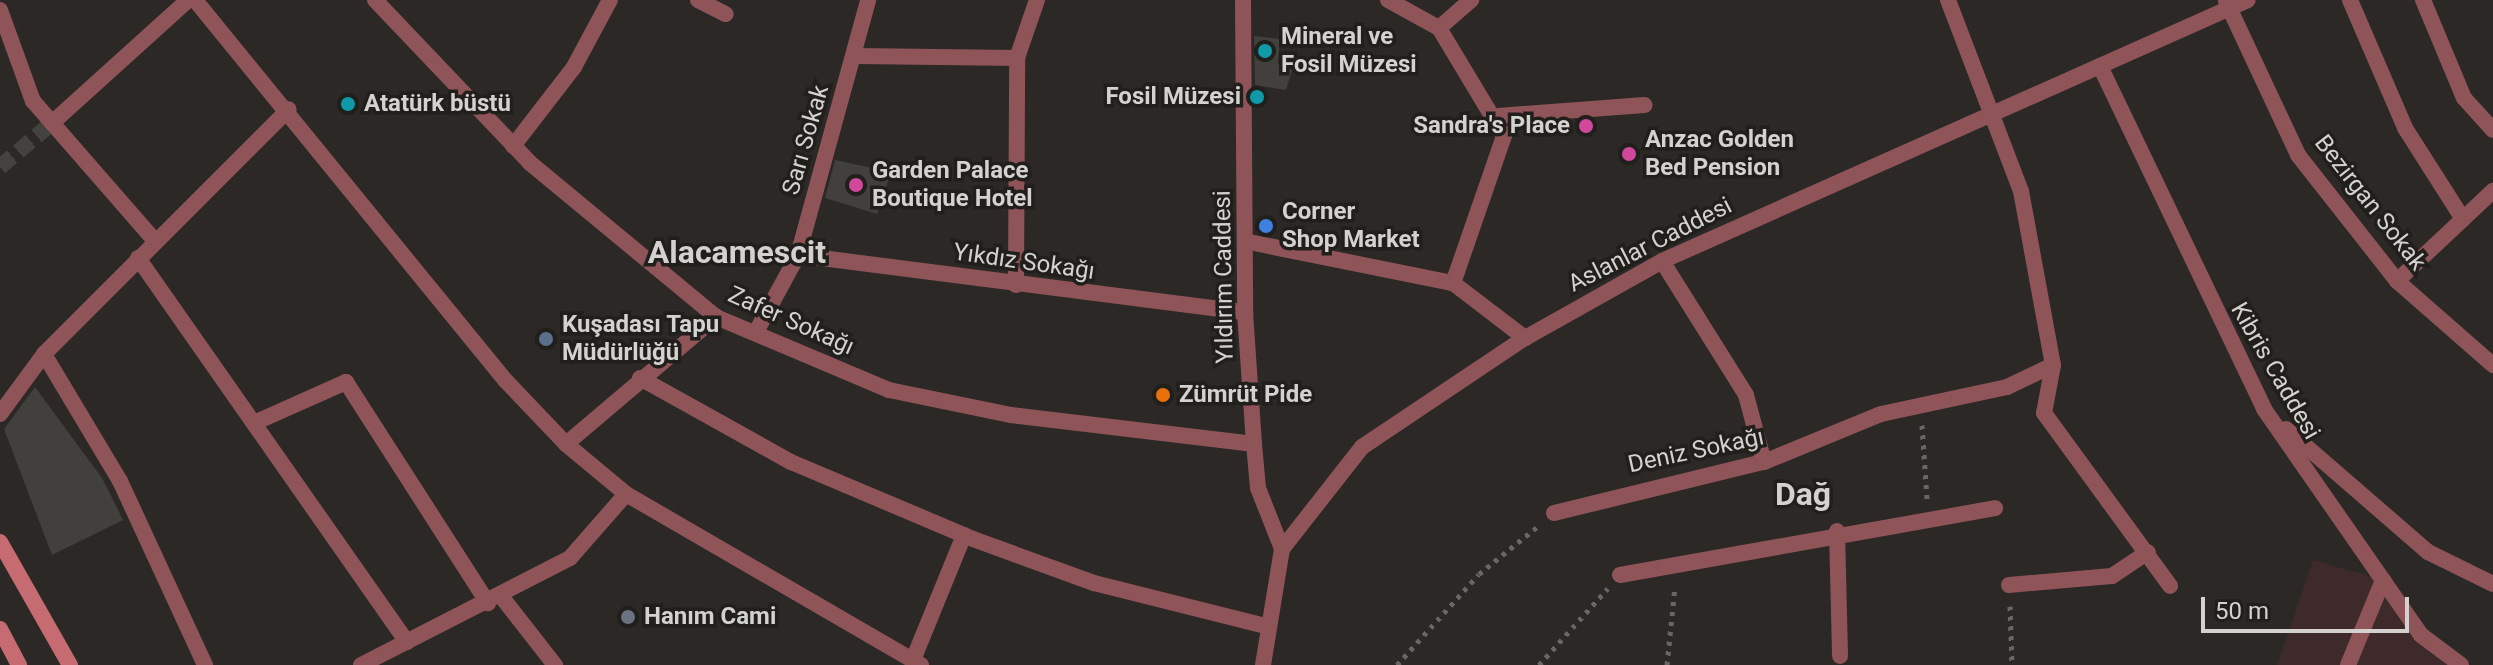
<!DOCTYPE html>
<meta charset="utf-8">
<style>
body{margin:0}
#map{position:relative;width:2493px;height:665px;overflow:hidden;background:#2b2825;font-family:Roboto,sans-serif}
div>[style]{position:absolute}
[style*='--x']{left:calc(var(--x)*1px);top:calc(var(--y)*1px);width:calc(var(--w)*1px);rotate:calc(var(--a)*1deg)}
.commercial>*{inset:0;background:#3e2a2a}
.building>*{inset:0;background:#42403d}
.pedestrian-tunnel>*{height:16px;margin-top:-8px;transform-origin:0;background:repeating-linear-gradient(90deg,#44423f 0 16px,transparent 0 24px)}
.path>*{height:5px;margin-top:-2.5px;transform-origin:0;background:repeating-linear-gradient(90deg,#696664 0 4px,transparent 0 10px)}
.service>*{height:16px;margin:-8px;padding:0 8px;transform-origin:8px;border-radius:8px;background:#8e5458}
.pedestrian>*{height:16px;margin:-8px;padding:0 8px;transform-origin:8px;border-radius:8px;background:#8e5458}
.minor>*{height:16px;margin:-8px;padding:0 8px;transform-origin:8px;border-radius:8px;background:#8e5458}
.secondary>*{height:16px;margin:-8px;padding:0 8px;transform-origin:8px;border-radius:8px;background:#c76b72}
.dots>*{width:22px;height:22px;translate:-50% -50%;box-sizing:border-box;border:4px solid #211f1c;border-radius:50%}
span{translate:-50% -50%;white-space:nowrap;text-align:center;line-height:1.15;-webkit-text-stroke:7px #211f1c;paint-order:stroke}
.poi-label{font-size:24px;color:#d3d2d0;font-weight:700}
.left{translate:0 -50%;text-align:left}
.right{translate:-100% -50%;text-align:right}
.street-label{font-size:24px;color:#d3d2d0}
.district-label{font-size:32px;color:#d3d2d0;font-weight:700}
.scale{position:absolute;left:2201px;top:597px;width:208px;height:36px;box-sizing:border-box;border:4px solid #d3d2d0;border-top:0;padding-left:10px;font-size:24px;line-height:28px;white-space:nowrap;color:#d3d2d0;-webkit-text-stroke:6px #211f1c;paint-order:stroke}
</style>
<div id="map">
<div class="commercial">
<div style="clip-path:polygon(2313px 560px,2383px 580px,2421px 635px,2461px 665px,2277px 665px)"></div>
</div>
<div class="building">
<div style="clip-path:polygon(1254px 36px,1280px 39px,1278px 64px,1292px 70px,1286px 90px,1255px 85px)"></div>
<div style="clip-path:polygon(835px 160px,891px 172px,877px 214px,825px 198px)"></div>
<div style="clip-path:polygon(35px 387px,102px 478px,123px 520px,52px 555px,4px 429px)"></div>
</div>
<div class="pedestrian-tunnel">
<div style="--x:0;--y:167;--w:68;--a:-40.2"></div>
</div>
<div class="path">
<div style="--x:1922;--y:425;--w:74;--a:86.1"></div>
<div style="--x:2010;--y:606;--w:59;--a:88.1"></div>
<div style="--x:1397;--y:665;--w:122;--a:-48"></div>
<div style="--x:1479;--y:574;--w:76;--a:-39.1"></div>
<div style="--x:1539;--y:665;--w:103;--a:-48.1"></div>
<div style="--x:1667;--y:665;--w:79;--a:-84.2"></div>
</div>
<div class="service">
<div style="--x:52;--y:123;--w:183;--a:-42.1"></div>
</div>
<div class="pedestrian">
<div style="--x:195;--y:0;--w:493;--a:50.8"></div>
<div style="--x:507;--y:382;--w:86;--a:46.4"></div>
<div style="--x:566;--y:444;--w:78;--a:39.8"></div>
<div style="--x:626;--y:494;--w:341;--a:30.1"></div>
<div style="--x:1439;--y:28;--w:43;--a:-41.2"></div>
<div style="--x:1662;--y:261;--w:158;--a:57.9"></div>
<div style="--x:1746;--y:395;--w:69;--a:75"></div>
<div style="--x:640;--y:378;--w:173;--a:29.1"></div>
<div style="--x:791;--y:462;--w:198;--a:22.9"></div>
<div style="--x:973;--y:539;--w:129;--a:20"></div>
<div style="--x:1094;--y:583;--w:180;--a:14.1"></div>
<div style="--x:501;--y:596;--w:88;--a:52"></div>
<div style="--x:913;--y:660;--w:135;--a:-67.8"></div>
<div style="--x:361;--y:665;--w:235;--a:-27.1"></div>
<div style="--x:570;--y:558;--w:85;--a:-48.8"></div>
</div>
<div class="minor">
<div style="--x:375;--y:0;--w:225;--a:46.4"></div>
<div style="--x:530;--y:163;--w:241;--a:39.6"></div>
<div style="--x:716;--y:317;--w:188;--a:22.9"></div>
<div style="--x:889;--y:390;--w:125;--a:11.6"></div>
<div style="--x:1011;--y:415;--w:245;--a:6.8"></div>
<div style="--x:698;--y:0;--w:31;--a:27"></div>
<div style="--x:1243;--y:0;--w:312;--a:89.6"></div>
<div style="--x:1245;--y:312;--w:132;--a:86.1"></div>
<div style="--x:1254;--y:444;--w:44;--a:84.8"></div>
<div style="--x:1258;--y:488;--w:66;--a:68.5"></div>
<div style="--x:1388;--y:0;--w:58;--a:28.8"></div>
<div style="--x:1439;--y:28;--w:126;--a:59"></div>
<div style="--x:1504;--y:136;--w:156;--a:109.1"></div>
<div style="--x:1948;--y:0;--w:204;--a:69.1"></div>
<div style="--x:2021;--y:191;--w:177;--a:79.6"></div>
<div style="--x:2053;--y:365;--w:49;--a:100.6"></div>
<div style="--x:2044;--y:413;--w:214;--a:53.9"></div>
<div style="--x:2350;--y:0;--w:139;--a:66.7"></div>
<div style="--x:2405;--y:128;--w:108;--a:57.5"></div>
<div style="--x:2423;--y:0;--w:106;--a:67.3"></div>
<div style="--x:2464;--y:98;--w:43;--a:47.8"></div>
<div style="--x:2226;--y:1;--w:170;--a:64.9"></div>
<div style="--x:2298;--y:155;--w:160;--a:51.8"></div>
<div style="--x:2397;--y:281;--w:128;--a:41.2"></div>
<div style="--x:0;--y:10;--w:97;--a:70.1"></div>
<div style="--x:33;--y:101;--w:186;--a:48.9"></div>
<div style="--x:856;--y:56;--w:161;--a:0.7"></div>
<div style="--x:2100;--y:66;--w:380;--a:64.4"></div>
<div style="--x:2264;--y:409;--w:275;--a:55.2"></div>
<div style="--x:2421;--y:635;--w:50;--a:36.9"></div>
<div style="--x:1498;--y:116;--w:147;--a:-4.3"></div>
<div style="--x:513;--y:146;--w:100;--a:-52.3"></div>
<div style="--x:574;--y:67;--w:76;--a:-61.8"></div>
<div style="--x:1249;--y:242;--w:208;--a:11.4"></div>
<div style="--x:1453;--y:283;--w:91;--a:37.4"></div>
<div style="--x:798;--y:255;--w:451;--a:7.3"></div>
<div style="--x:138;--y:258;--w:469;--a:55"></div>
<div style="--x:2397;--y:281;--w:132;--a:-43.2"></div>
<div style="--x:1016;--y:285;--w:227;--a:-89.7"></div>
<div style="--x:1017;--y:58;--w:61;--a:-71"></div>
<div style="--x:756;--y:332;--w:88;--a:-61.4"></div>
<div style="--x:798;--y:255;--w:264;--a:-74.6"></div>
<div style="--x:44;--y:354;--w:148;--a:59.1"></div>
<div style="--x:120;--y:481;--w:203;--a:65.2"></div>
<div style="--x:0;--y:414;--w:74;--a:-53.7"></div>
<div style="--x:44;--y:354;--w:346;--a:-45"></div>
<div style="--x:254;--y:423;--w:101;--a:-24"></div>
<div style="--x:346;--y:382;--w:263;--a:57.3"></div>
<div style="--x:2286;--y:429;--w:188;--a:40.9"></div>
<div style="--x:2428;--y:552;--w:72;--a:26.2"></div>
<div style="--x:566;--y:444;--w:197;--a:-40.3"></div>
<div style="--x:1554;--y:513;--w:216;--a:-13.7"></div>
<div style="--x:1764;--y:462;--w:126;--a:-22.3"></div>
<div style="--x:1881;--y:414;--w:129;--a:-12.1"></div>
<div style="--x:2007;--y:387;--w:51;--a:-25.6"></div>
<div style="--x:1837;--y:531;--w:125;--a:88.6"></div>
<div style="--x:1620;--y:575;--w:381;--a:-10.1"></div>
<div style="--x:2009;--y:585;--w:103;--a:-5"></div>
<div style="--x:2112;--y:576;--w:43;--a:-33.7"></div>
<div style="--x:1263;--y:665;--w:118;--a:-80.7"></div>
<div style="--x:1282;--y:549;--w:130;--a:-51.9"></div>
<div style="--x:1362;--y:447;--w:196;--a:-33.8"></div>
<div style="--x:1525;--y:338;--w:157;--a:-29.3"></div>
<div style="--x:1662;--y:261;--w:641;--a:-24.01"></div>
<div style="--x:2348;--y:665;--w:92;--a:-67.6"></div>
</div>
<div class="secondary">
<div style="--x:0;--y:542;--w:142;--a:60.4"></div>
<div style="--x:0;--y:629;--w:41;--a:62.2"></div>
</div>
<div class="dots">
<div style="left:1265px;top:51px;background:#0f9aa8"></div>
<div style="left:1257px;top:97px;background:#0f9aa8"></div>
<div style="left:348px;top:104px;background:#0f9aa8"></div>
<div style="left:1586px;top:126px;background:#d1479c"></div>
<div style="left:1629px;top:154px;background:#d1479c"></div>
<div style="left:856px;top:185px;background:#d1479c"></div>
<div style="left:1266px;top:226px;background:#3f7fe0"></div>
<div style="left:546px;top:339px;background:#5c6f8a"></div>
<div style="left:1163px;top:395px;background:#e8710a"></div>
<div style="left:628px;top:617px;background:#6b7280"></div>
</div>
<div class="poi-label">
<span class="left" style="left:1281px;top:51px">Mineral ve<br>Fosil Müzesi</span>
<span class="right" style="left:1241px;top:97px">Fosil Müzesi</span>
<span class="left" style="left:364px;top:104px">Atatürk büstü</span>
<span class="right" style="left:1570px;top:126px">Sandra's Place</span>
<span class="left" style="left:1645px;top:154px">Anzac Golden<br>Bed Pension</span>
<span class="left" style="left:872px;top:185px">Garden Palace<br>Boutique Hotel</span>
<span class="left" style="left:1282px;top:226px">Corner<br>Shop Market</span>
<span class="left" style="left:562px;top:339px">Kuşadası Tapu<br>Müdürlüğü</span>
<span class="left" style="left:1179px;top:395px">Zümrüt Pide</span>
<span class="left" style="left:644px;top:617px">Hanım Cami</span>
</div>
<div class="street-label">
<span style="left:806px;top:140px;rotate:-74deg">Sarı Sokak</span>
<span style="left:2370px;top:203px;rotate:52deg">Bezirgan Sokak</span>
<span style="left:1650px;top:245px;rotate:-27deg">Aslanlar Caddesi</span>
<span style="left:1024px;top:262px;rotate:8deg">Yıkdız Sokağı</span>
<span style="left:1224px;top:277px;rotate:-91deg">Yıldırım Caddesi</span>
<span style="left:791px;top:321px;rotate:24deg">Zafer Sokağı</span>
<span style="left:2275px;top:371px;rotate:60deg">Kibris Caddesi</span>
<span style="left:1696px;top:451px;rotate:-12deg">Deniz Sokağı</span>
</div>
<div class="district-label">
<span style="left:737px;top:252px">Alacamescit</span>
<span style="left:1803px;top:494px">Dağ</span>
</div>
<div class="scale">50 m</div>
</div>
